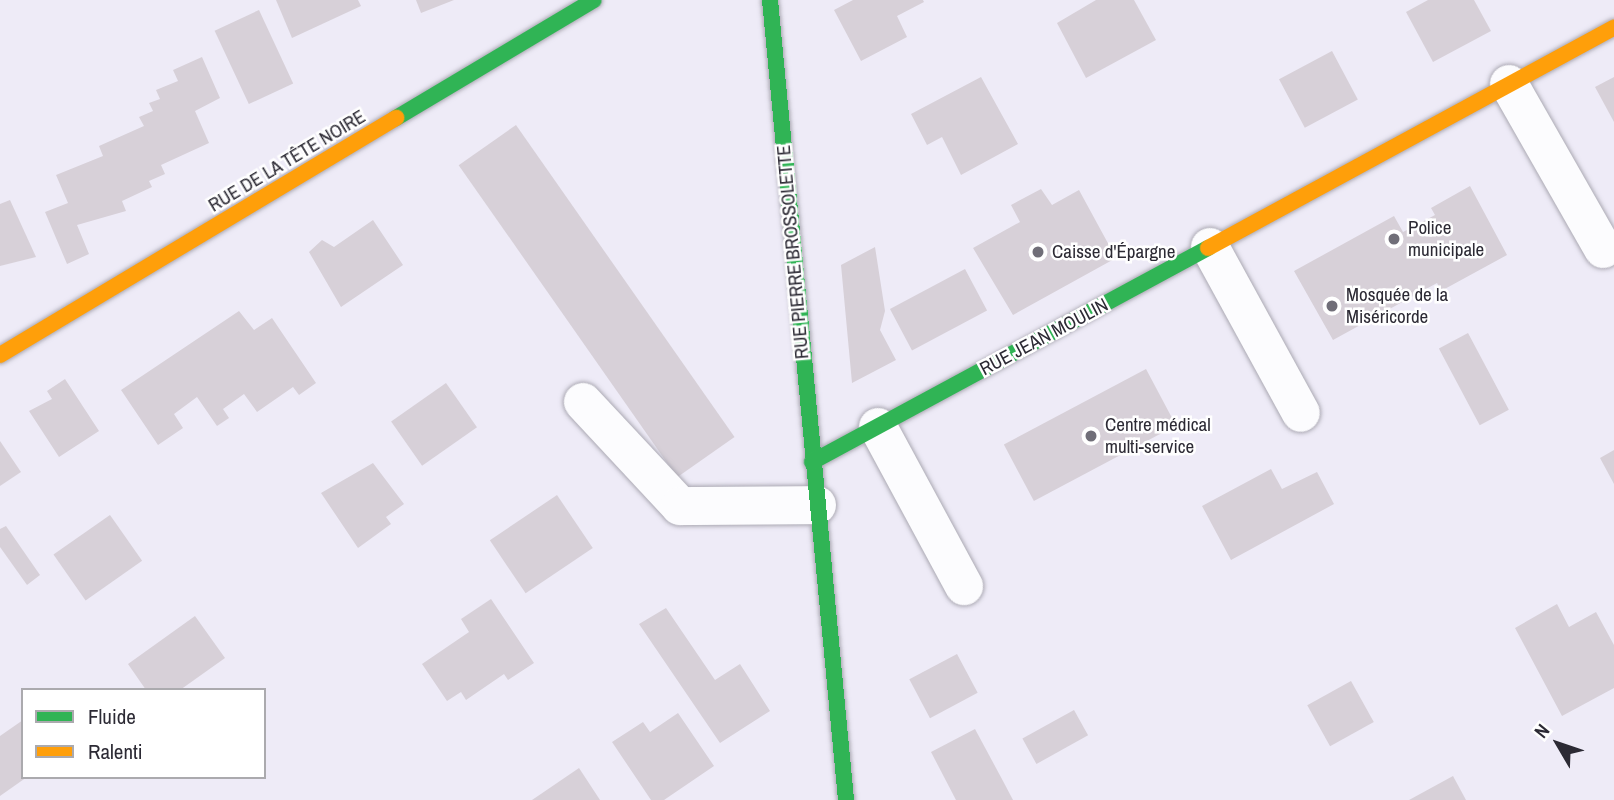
<!DOCTYPE html>
<meta charset="utf-8">
<style>
body{margin:0}
#map{position:relative;width:1614px;height:800px;overflow:hidden;background:#eeebf7;font-family:"Archivo Narrow",sans-serif}
div>[style]{position:absolute}
[style*='--x']{left:calc(var(--x)*1px);top:calc(var(--y)*1px);width:calc(var(--w)*1px);rotate:calc(var(--a)*1deg)}
.building>*{inset:0;background:#d7d0d8;transform-origin:0 0}
.roads{filter:drop-shadow(0 0 2px #aba9b3) drop-shadow(0 0 2px #aba9b3)}
.street>*{height:38px;margin:-19px;padding:0 19px;transform-origin:19px;border-radius:19px;background:#fcfcfe}
.fast>*{height:16px;margin:-8px;padding:0 8px;transform-origin:8px;border-radius:8px;background:#30b455}
.slow>*{height:16px;margin:-8px;padding:0 8px;transform-origin:8px;border-radius:8px;background:#ff9f0a}
.dots>*{width:19px;height:19px;translate:-50% -50%;box-sizing:border-box;border:4px solid #fff;border-radius:50%}
span{translate:-50% -50%;white-space:nowrap;text-align:center;line-height:1.15;-webkit-text-stroke:5px #fff;paint-order:stroke}
.street-label{font-size:19px;color:#2c2a34}
.poi-label{font-size:19px;color:#2c2a34}
.left{translate:0 -50%;text-align:left}
.legend{position:absolute;left:21px;top:688px;width:245px;height:91px;box-sizing:border-box;background:#fff;border:2px solid #abaaae;margin:0;padding:9px 12px;list-style:none;font-size:21px;color:#2c2a34}
.legend li{display:flex;align-items:center;gap:14px;height:35px}
.legend b{width:35px;border:2px solid #abaaae}
.north{position:absolute;left:1523px;top:709px;width:70px;height:70px;-webkit-text-stroke:5px #fff;paint-order:stroke;rotate:309deg;font-size:19px;font-weight:700;line-height:28px;text-align:center;color:#2c2a34}
.north::after{content:'';display:block;margin:auto;width:24px;height:32px;background:#2c2a34;clip-path:polygon(50% 0,100% 100%,50% 72%,0 100%)}
</style>
<div id="map">
<div class="building">
<div style="clip-path:polygon(276px 0,358px 0,361px 6px,292px 38px)"></div>
<div style="clip-path:polygon(416px 0,454px 0,421px 13px)"></div>
<div style="clip-path:polygon(853px 0,923px 0,924px 2px,897px 16px,907px 37px,861px 61px,834px 10px)"></div>
<div style="clip-path:polygon(1134px 0,1156px 40px,1086px 78px,1057px 23px,1096px 0)"></div>
<div style="clip-path:polygon(1428px 0,1474px 0,1491px 31px,1433px 62px,1406px 12px)"></div>
<div style="left:259px;top:10px;width:81px;height:49px;rotate:65deg"></div>
<div style="left:1332px;top:51px;width:55px;height:60px;rotate:62deg"></div>
<div style="clip-path:polygon(202px 57px,220px 98px,195px 111px,209px 143px,161px 165px,165px 174px,149px 181px,152px 187px,122px 201px,126px 211px,77px 225px,89px 254px,67px 264px,45px 212px,68px 203px,56px 175px,103px 156px,99px 146px,144px 126px,139px 117px,153px 111px,149px 103px,160px 99px,156px 90px,178px 81px,173px 70px)"></div>
<div style="clip-path:polygon(981px 77px,1018px 144px,961px 175px,942px 137px,927px 145px,911px 114px)"></div>
<div style="clip-path:polygon(1614px 77px,1614px 122px,1595px 87px)"></div>
<div style="left:516px;top:125px;width:381px;height:70px;rotate:55deg"></div>
<div style="clip-path:polygon(1470px 186px,1507px 255px,1441px 291px,1437px 283px,1333px 340px,1294px 271px,1394px 216px,1403px 232px,1435px 215px,1431px 208px)"></div>
<div style="clip-path:polygon(1041px 189px,1052px 205px,1079px 190px,1116px 258px,1013px 315px,973px 248px,1020px 222px,1011px 205px)"></div>
<div style="clip-path:polygon(10px 200px,36px 257px,0 266px,0 204px)"></div>
<div style="clip-path:polygon(373px 220px,403px 265px,341px 307px,309px 252px,322px 240px,334px 247px)"></div>
<div style="clip-path:polygon(875px 247px,885px 311px,880px 330px,896px 360px,852px 383px,841px 265px)"></div>
<div style="left:965px;top:269px;width:47px;height:85px;rotate:62deg"></div>
<div style="clip-path:polygon(239px 311px,254px 330px,272px 318px,316px 383px,299px 395px,293px 387px,257px 412px,244px 394px,223px 409px,229px 418px,217px 426px,197px 397px,174px 414px,183px 428px,158px 445px,121px 390px)"></div>
<div style="left:1468px;top:333px;width:87px;height:33px;rotate:62deg"></div>
<div style="left:1146px;top:369px;width:64px;height:161px;rotate:62deg"></div>
<div style="clip-path:polygon(65px 379px,99px 431px,59px 457px,29px 411px,52px 399px,47px 391px)"></div>
<div style="left:446px;top:383px;width:54px;height:67px;rotate:55deg"></div>
<div style="clip-path:polygon(0 441px,21px 472px,0 486px)"></div>
<div style="clip-path:polygon(1614px 450px,1614px 484px,1600px 458px)"></div>
<div style="clip-path:polygon(373px 463px,404px 504px,386px 517px,391px 524px,358px 548px,321px 493px)"></div>
<div style="clip-path:polygon(1271px 469px,1282px 489px,1317px 472px,1334px 504px,1231px 560px,1202px 506px)"></div>
<div style="left:557px;top:495px;width:64px;height:81px;rotate:56deg"></div>
<div style="left:110px;top:515px;width:56px;height:69px;rotate:55deg"></div>
<div style="clip-path:polygon(6px 526px,40px 575px,27px 585px,0 547px,0 529px)"></div>
<div style="clip-path:polygon(491px 599px,534px 663px,508px 680px,504px 674px,466px 700px,461px 692px,447px 701px,422px 664px,469px 632px,461px 619px)"></div>
<div style="clip-path:polygon(1557px 604px,1569px 627px,1596px 612px,1614px 645px,1614px 688px,1562px 716px,1515px 628px)"></div>
<div style="clip-path:polygon(666px 608px,715px 680px,740px 664px,770px 711px,720px 743px,639px 624px)"></div>
<div style="clip-path:polygon(195px 616px,225px 658px,180px 690px,146px 690px,128px 664px)"></div>
<div style="left:957px;top:654px;width:44px;height:54px;rotate:62deg"></div>
<div style="left:1351px;top:681px;width:47px;height:50px;rotate:61deg"></div>
<div style="left:1074px;top:710px;width:29px;height:59px;rotate:61deg"></div>
<div style="clip-path:polygon(678px 713px,714px 766px,664px 800px,651px 800px,612px 742px,643px 722px,650px 732px)"></div>
<div style="clip-path:polygon(23px 720px,27px 777px,0 796px,0 736px)"></div>
<div style="clip-path:polygon(975px 729px,1003px 781px,1013px 800px,956px 800px,931px 752px)"></div>
<div style="clip-path:polygon(579px 768px,600px 800px,532px 800px)"></div>
<div style="clip-path:polygon(1453px 776px,1466px 800px,1409px 800px)"></div>
</div>
<div class="roads">
<div class="street">
<div style="--x:1509;--y:84;--w:190;--a:60.3"></div>
<div style="--x:1210;--y:247;--w:189;--a:61.3"></div>
<div style="--x:583;--y:402;--w:142;--a:47"></div>
<div style="--x:680;--y:506;--w:137;--a:-0.4"></div>
<div style="--x:878;--y:427;--w:181;--a:61.6"></div>
</div>
<div class="fast">
<div style="--x:770;--y:0;--w:804;--a:84.57"></div>
<div style="--x:396;--y:118;--w:230;--a:-30.8"></div>
<div style="--x:812;--y:462;--w:450;--a:-28.4"></div>
</div>
<div class="slow">
<div style="--x:1208;--y:248;--w:462;--a:-28.5"></div>
<div style="--x:0;--y:355;--w:462;--a:-30.9"></div>
</div>
</div>
<div class="dots">
<div style="left:1394px;top:239px;background:#706e78"></div>
<div style="left:1038px;top:252px;background:#706e78"></div>
<div style="left:1332px;top:306px;background:#706e78"></div>
<div style="left:1091px;top:436px;background:#706e78"></div>
</div>
<div class="street-label">
<span style="left:287px;top:161px;rotate:-31deg">RUE DE LA TÊTE NOIRE</span>
<span style="left:793px;top:252px;rotate:-95deg">RUE PIERRE BROSSOLETTE</span>
<span style="left:1044px;top:337px;rotate:-28deg">RUE JEAN MOULIN</span>
</div>
<div class="poi-label">
<span class="left" style="left:1408px;top:239px">Police<br>municipale</span>
<span class="left" style="left:1052px;top:252px">Caisse d'Épargne</span>
<span class="left" style="left:1346px;top:306px">Mosquée de la<br>Miséricorde</span>
<span class="left" style="left:1105px;top:436px">Centre médical<br>multi-service</span>
</div>
<ul class="legend">
<li><b style="height:9px;background:#30b455"></b>Fluide</li>
<li><b style="height:9px;background:#ff9f0a"></b>Ralenti</li>
</ul>
<div class="north">N</div>
</div>
